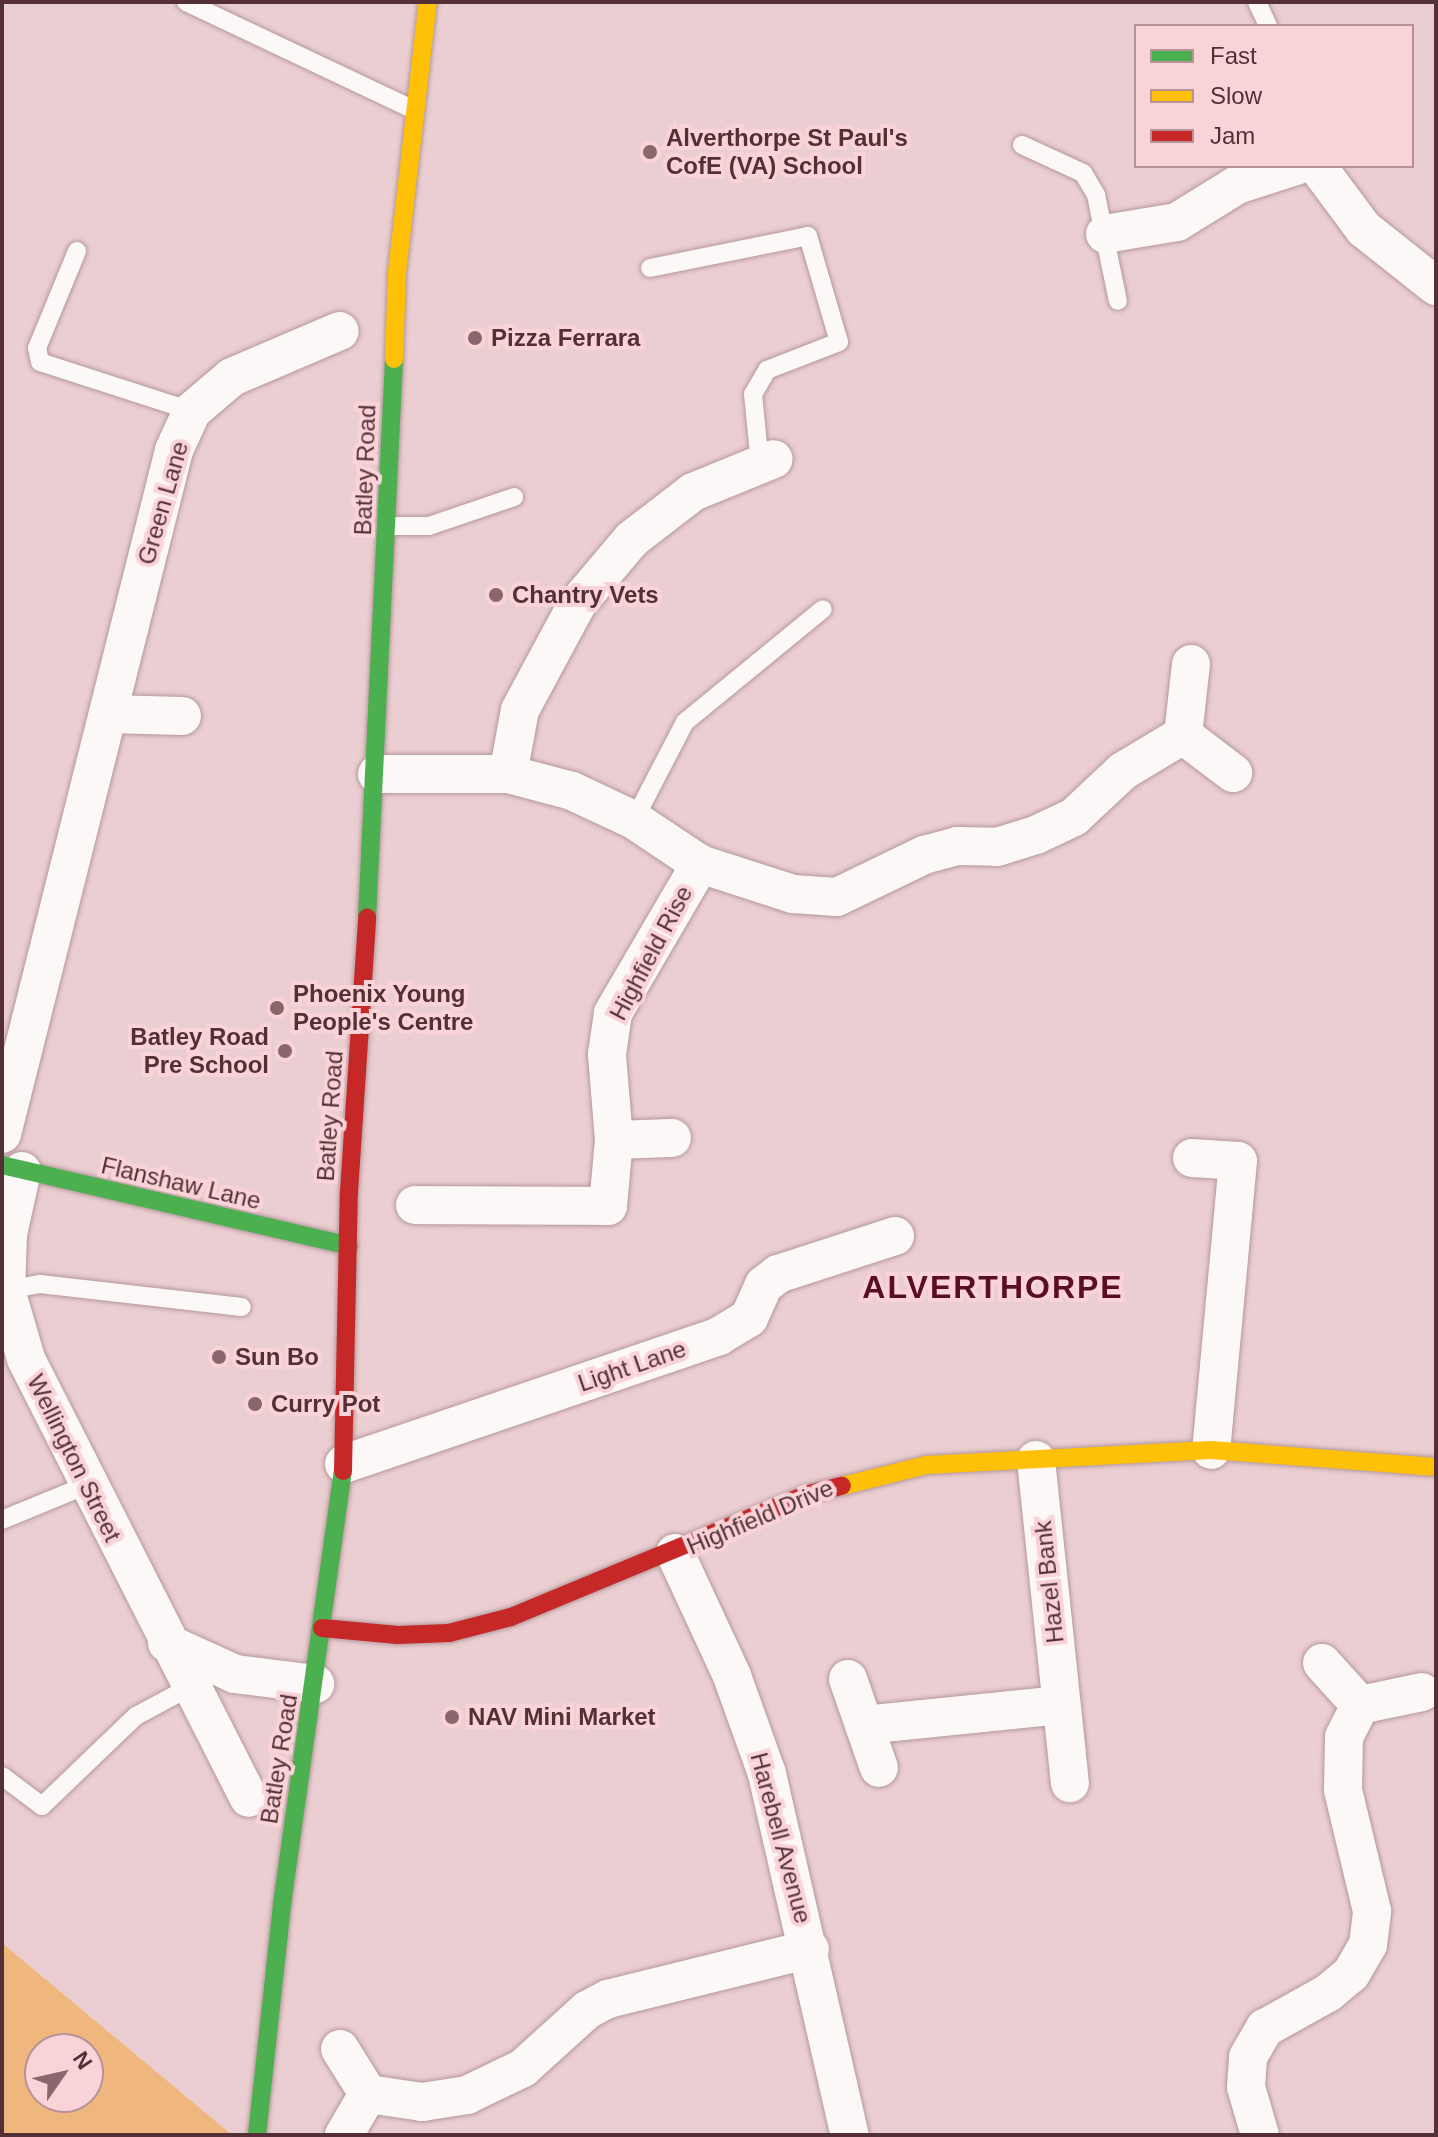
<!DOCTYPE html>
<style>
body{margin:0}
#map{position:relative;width:1438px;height:2137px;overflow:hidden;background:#ebced1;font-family:Helvetica,sans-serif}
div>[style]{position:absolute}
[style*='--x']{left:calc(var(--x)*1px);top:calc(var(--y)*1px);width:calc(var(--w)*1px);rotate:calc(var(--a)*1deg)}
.green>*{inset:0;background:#efb77e}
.roads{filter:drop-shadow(0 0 2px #b4989c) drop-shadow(0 0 2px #b4989c)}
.lane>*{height:18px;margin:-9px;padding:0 9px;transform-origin:9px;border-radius:9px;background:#fcf8f8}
.street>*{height:38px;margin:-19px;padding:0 19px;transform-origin:19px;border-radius:19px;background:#fcf8f8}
.fast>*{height:18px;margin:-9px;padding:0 9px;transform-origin:9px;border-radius:9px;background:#4caf50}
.slow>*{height:18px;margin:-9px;padding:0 9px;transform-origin:9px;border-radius:9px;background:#ffc107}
.jam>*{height:18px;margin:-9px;padding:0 9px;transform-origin:9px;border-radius:9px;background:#c62828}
.dots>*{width:22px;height:22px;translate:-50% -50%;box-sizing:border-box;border:4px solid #f9d3d8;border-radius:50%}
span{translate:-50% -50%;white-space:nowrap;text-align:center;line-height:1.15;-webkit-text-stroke:8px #f9d3d8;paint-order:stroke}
.poi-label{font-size:24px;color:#543036;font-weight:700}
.left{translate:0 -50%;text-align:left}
.right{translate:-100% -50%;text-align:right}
.street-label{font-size:24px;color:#543036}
.district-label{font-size:32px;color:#590f23;font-weight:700;letter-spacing:2px}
.frame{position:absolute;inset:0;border:4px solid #543036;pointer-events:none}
.legend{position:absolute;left:1134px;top:24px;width:280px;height:144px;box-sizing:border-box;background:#f9d3d8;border:2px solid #b79297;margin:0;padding:10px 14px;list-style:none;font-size:24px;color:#543036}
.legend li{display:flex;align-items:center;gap:16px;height:40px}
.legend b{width:40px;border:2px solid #b79297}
.north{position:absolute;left:24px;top:2033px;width:80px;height:80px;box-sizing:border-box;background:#f9d3d8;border:2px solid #b79297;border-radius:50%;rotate:56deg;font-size:22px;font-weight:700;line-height:32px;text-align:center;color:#543036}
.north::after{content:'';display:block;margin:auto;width:28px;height:36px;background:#89676c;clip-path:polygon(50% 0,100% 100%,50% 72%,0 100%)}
</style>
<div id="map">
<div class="green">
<div style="clip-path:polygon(evenodd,2px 1943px,232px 2135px,2px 2135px,2px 1943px,40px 2049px,88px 2049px,88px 2097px,40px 2097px,40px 2049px)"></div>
</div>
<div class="roads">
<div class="lane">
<div style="--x:186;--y:2;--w:252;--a:25.3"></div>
<div style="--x:1257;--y:2;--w:26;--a:65"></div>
<div style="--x:1022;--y:145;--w:67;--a:24.7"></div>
<div style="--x:1083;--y:173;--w:26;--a:59"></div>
<div style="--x:1096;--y:195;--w:108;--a:78.3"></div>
<div style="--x:77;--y:251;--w:105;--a:112.4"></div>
<div style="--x:37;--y:348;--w:14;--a:78"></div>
<div style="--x:40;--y:362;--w:160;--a:17.9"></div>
<div style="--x:650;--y:268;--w:161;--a:-11.4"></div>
<div style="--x:808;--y:236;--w:110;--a:73.7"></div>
<div style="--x:839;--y:342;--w:77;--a:158.7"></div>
<div style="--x:767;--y:370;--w:28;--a:120"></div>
<div style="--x:753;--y:394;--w:70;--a:84.3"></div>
<div style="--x:387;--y:526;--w:42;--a:0"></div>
<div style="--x:429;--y:526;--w:90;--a:-18.8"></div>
<div style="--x:634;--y:820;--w:110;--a:-62.5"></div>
<div style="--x:685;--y:722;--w:178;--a:-39.3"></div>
<div style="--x:6;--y:1290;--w:35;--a:-10"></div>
<div style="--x:40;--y:1284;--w:203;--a:6.5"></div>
<div style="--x:2;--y:1520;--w:92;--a:-22.4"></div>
<div style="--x:2;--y:1776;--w:50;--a:36.9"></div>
<div style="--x:42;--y:1806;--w:130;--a:-43.8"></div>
<div style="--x:136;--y:1716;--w:61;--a:-28.2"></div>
</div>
<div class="street">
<div style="--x:1317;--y:166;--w:79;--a:53.3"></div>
<div style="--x:1364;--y:229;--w:92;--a:38.4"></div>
<div style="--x:1105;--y:234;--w:73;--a:-9.5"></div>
<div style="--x:1177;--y:222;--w:70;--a:-31.7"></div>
<div style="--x:1237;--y:185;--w:62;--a:-17.9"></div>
<div style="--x:1191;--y:664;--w:71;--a:96.4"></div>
<div style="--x:1183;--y:735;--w:63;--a:37.2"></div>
<div style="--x:108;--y:714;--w:74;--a:1.5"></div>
<div style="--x:377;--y:774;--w:131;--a:0"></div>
<div style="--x:508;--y:774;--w:66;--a:14.9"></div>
<div style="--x:572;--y:791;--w:68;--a:25.1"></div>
<div style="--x:634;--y:820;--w:79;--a:33.7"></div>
<div style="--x:700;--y:864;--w:98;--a:17.9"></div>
<div style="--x:793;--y:894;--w:44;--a:3.9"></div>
<div style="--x:837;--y:897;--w:97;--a:-25.8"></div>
<div style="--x:924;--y:855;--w:35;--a:-15"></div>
<div style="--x:958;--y:846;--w:39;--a:1"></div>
<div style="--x:997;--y:847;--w:41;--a:-17.1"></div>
<div style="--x:1036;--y:835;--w:42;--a:-25.3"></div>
<div style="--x:1074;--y:817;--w:67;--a:-43.2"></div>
<div style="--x:1123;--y:771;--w:70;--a:-31"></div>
<div style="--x:508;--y:774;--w:65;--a:-79.4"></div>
<div style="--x:520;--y:710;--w:120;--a:-61.7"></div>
<div style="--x:577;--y:604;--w:85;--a:-49.8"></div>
<div style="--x:632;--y:539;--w:77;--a:-37.6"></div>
<div style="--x:693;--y:492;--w:87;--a:-22.2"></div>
<div style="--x:2;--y:1134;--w:705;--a:-75.88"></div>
<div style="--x:174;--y:450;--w:43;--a:-65.2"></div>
<div style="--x:192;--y:411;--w:52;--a:-40.4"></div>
<div style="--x:232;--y:377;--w:117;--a:-23.1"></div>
<div style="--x:614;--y:1140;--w:58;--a:-2"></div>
<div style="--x:1192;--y:1158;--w:46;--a:3.7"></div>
<div style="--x:1238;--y:1161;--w:290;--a:95.3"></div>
<div style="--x:22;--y:1171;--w:65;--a:102.5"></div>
<div style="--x:8;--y:1234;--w:56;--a:92"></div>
<div style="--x:6;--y:1290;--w:72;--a:73.8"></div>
<div style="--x:26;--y:1359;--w:492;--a:63.1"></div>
<div style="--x:415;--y:1205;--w:193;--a:0.3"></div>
<div style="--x:608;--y:1206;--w:66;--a:-84.8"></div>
<div style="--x:614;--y:1140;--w:86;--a:-94.7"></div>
<div style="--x:607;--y:1054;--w:41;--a:-81.7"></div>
<div style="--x:613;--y:1013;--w:173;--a:-59.7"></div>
<div style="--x:1036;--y:1460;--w:325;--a:84"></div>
<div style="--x:344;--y:1464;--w:396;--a:-18.8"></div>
<div style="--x:719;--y:1336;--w:35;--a:-31"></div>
<div style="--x:749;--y:1318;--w:36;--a:-66"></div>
<div style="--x:764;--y:1285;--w:18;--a:-38"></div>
<div style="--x:778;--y:1274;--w:123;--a:-18"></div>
<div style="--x:675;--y:1553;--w:136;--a:65.1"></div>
<div style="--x:732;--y:1676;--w:104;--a:70.3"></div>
<div style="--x:767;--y:1774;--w:370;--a:77.1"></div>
<div style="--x:167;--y:1643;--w:75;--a:24.5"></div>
<div style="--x:235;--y:1674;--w:81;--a:7.1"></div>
<div style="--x:1322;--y:1663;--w:57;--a:47.9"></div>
<div style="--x:1360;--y:1705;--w:63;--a:-11.8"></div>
<div style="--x:848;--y:1679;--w:94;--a:70.8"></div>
<div style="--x:864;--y:1725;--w:198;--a:-5.8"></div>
<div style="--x:340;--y:2049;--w:53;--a:58.1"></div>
<div style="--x:368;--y:2094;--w:48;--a:120.3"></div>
<div style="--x:368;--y:2094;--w:55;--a:8.4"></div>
<div style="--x:422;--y:2102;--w:46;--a:-8.8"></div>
<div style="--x:467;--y:2095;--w:62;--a:-25.7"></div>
<div style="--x:523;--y:2068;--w:86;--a:-42.2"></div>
<div style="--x:587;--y:2010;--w:24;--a:-28"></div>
<div style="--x:608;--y:1999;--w:208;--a:-13.9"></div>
<div style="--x:1260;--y:2135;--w:50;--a:-106.3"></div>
<div style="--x:1246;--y:2087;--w:30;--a:-86"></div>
<div style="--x:1248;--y:2057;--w:34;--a:-60"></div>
<div style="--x:1265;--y:2028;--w:72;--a:-29.1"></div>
<div style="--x:1328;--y:1993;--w:30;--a:-40"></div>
<div style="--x:1351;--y:1974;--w:34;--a:-60"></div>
<div style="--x:1368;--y:1945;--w:34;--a:-83"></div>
<div style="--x:1372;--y:1911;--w:124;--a:-103.5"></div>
<div style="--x:1343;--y:1790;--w:53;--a:-88.9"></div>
<div style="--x:1344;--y:1737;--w:36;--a:-63"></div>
</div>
<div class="fast">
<div style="--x:367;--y:918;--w:560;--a:-87.23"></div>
<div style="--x:2;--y:1165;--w:356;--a:13.1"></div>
<div style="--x:257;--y:2135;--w:232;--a:-83.8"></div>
<div style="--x:282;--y:1904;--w:437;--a:-82"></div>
</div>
<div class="slow">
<div style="--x:394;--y:359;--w:87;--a:-88"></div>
<div style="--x:397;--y:272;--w:272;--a:-83.5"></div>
<div style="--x:842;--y:1486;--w:87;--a:-14"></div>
<div style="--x:926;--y:1465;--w:285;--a:-3"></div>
<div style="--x:1211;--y:1450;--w:226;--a:4.3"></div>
</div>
<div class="jam">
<div style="--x:343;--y:1471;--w:279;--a:-88.8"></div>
<div style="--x:349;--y:1192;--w:275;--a:-86.2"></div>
<div style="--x:322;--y:1628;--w:76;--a:5.3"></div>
<div style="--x:398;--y:1635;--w:51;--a:-2.2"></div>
<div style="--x:449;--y:1633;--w:64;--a:-14.5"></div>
<div style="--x:511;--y:1617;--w:318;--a:-22.5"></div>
<div style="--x:805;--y:1495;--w:38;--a:-14"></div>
</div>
</div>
<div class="dots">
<div style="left:650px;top:152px;background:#89676c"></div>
<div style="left:475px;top:338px;background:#89676c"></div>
<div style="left:496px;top:595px;background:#89676c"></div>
<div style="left:277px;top:1008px;background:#89676c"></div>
<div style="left:285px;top:1051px;background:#89676c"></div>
<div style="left:219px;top:1357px;background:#89676c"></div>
<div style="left:255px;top:1404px;background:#89676c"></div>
<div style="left:452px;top:1717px;background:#89676c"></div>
</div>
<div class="poi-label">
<span class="left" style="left:666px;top:152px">Alverthorpe St Paul's<br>CofE (VA) School</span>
<span class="left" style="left:491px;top:338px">Pizza Ferrara</span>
<span class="left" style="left:512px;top:595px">Chantry Vets</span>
<span class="left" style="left:293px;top:1008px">Phoenix Young<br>People's Centre</span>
<span class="right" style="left:269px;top:1051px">Batley Road<br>Pre School</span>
<span class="left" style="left:235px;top:1357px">Sun Bo</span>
<span class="left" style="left:271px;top:1404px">Curry Pot</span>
<span class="left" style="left:468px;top:1717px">NAV Mini Market</span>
</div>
<div class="street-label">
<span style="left:365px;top:470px;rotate:-88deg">Batley Road</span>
<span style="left:163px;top:503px;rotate:-74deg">Green Lane</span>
<span style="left:651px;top:953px;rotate:-62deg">Highfield Rise</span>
<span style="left:330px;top:1116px;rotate:-86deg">Batley Road</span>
<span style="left:181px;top:1183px;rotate:13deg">Flanshaw Lane</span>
<span style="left:632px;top:1366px;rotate:-19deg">Light Lane</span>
<span style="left:74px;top:1458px;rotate:64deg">Wellington Street</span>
<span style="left:760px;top:1517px;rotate:-23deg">Highfield Drive</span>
<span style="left:1049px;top:1582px;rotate:-96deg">Hazel Bank</span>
<span style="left:279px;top:1759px;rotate:-81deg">Batley Road</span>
<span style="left:781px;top:1838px;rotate:75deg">Harebell Avenue</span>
</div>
<div class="district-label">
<span style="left:993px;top:1287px">ALVERTHORPE</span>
</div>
<div class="frame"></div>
<ul class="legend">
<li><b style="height:10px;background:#4caf50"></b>Fast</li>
<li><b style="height:10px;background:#ffc107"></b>Slow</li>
<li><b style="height:10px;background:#c62828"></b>Jam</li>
</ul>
<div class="north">N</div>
</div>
